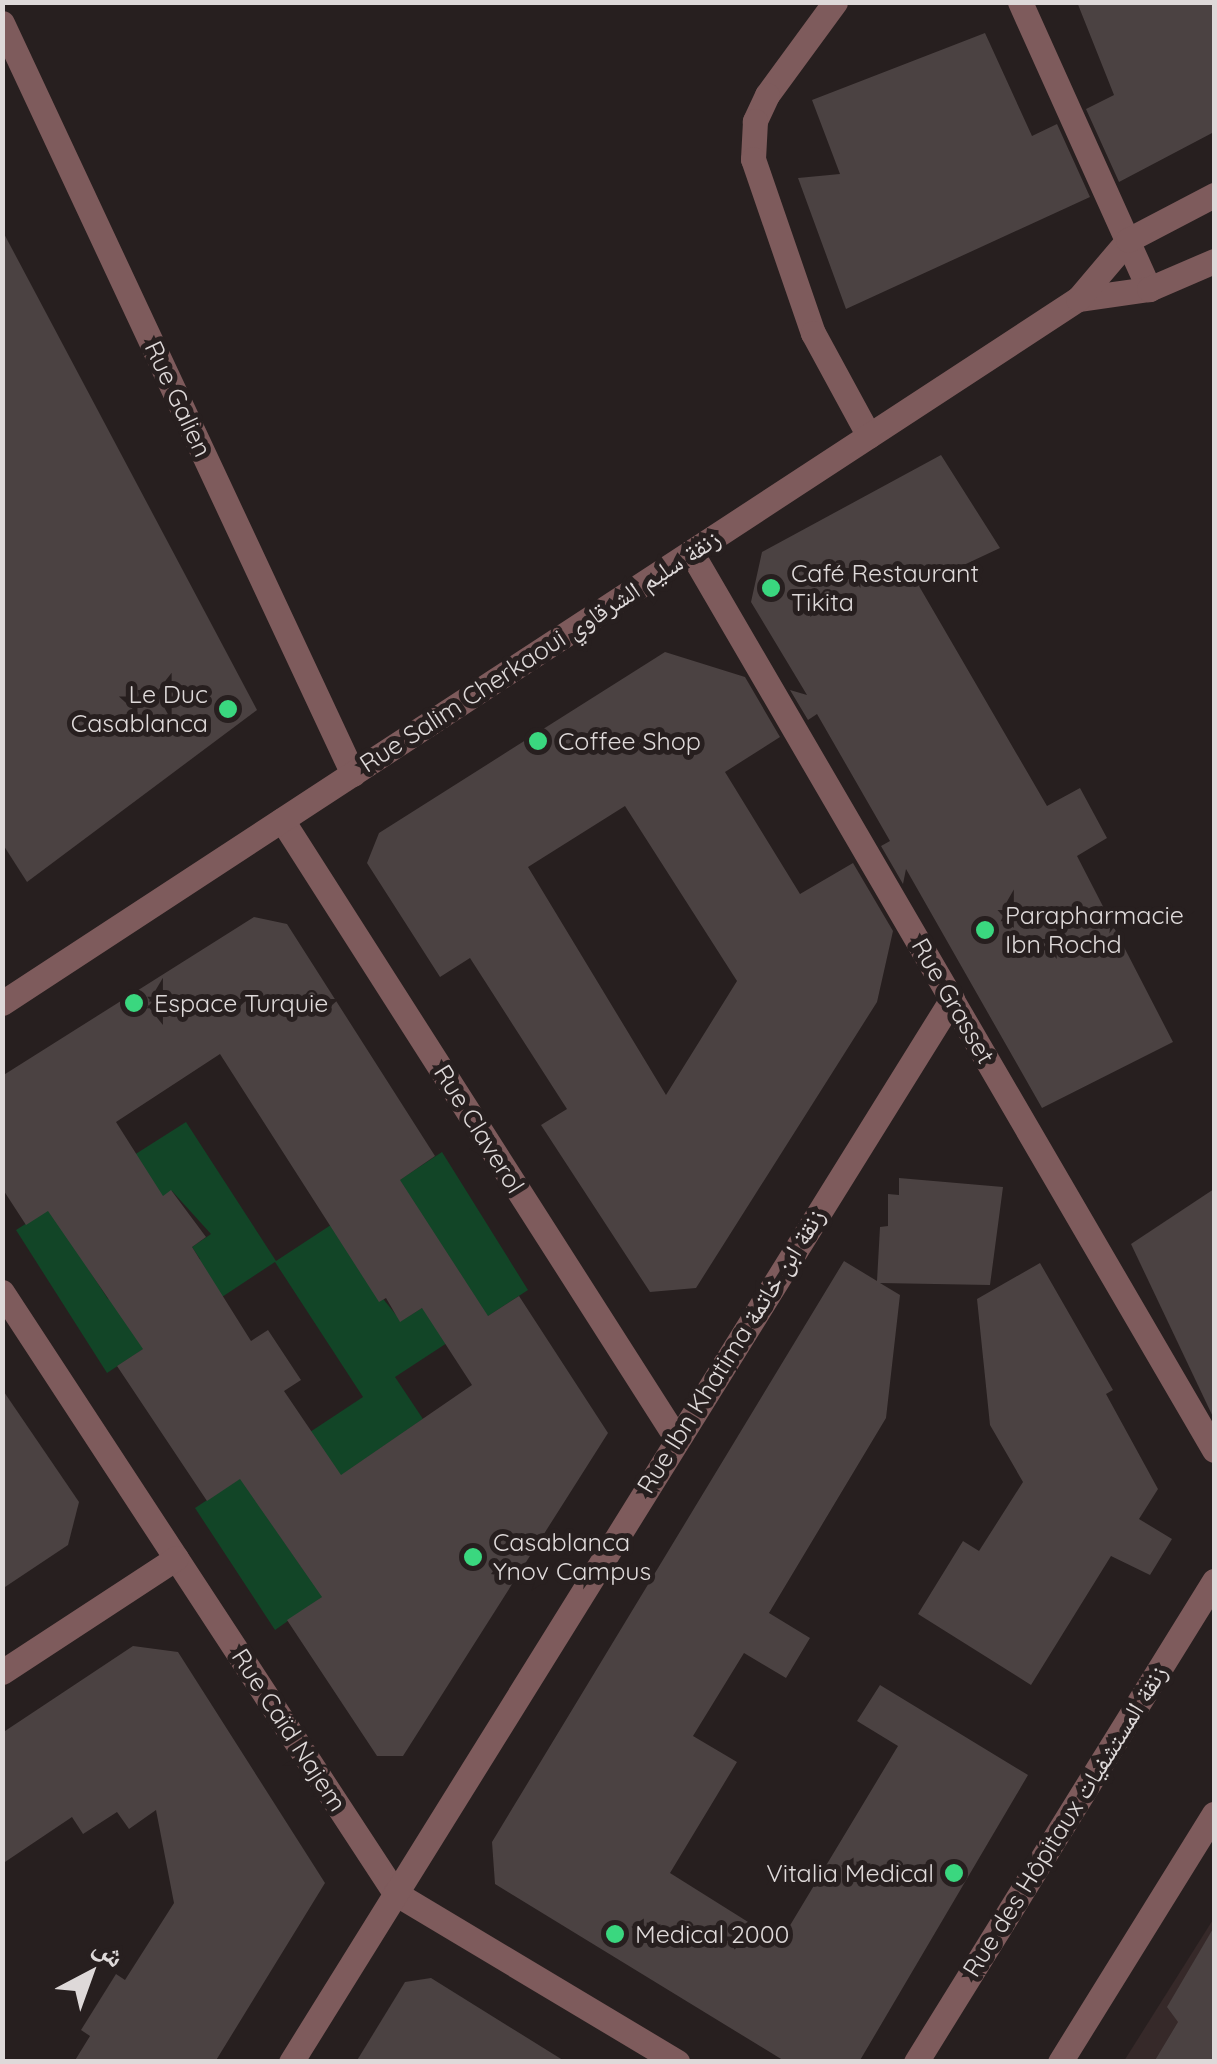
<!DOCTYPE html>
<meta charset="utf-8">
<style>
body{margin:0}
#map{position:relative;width:1217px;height:2064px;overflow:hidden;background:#271f1f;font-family:Quicksand,"Noto Naskh Arabic",sans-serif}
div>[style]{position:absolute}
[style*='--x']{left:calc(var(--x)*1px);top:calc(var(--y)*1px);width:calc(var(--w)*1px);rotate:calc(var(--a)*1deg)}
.built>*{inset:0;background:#362929}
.green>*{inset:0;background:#124527}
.building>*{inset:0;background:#4b4242}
.minor>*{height:25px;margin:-12.5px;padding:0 12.5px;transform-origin:12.5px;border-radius:12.5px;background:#7e5b5c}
.dots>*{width:28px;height:28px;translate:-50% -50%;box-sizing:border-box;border:5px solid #271f1f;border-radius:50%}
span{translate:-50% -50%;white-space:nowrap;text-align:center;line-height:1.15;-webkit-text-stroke:10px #271f1f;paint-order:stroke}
.street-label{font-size:25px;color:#ded9d9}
.poi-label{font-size:25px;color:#ded9d9}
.left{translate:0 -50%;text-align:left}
.right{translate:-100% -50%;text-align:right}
.frame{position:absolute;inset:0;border:5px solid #ded9d9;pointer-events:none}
.north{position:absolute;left:40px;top:1924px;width:100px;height:100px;-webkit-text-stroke:8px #271f1f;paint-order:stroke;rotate:41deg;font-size:28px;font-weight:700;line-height:40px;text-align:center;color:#ded9d9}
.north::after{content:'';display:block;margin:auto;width:35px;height:45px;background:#ded9d9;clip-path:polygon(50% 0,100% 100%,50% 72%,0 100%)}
</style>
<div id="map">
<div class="built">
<div style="clip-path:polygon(1214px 1918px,1214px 2061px,1124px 2061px)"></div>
</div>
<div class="green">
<div style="clip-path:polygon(evenodd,186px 1122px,276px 1261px,442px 1152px,528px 1290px,395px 1377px,423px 1419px,333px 1481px,260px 1507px,305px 1572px,334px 1552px,365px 1567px,275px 1630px,195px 1508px,363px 1397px,275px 1262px,107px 1373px,16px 1230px,186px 1122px,172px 1191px,211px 1234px,192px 1247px,200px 1259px,108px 1299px,89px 1270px,148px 1206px,172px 1191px,186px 1122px,355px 1264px,465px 1281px,401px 1321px,355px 1264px)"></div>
</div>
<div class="building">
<div style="clip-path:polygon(1077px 2px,1214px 2px,1214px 132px,1119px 182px,1086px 109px,1114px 95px)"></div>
<div style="clip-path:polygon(985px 33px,1032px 136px,1057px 124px,1090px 197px,846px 309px,798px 178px,840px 174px,812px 100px)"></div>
<div style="clip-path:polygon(2px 230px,257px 710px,27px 882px,2px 843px)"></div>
<div style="clip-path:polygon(941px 455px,1000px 548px,919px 586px,1047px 806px,1080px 788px,1107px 838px,1077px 856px,1173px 1042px,1042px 1108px,906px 869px,903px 884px,881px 846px,890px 841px,817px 714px,808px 720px,790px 690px,807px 695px,751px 602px,762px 552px)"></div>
<div style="clip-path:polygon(evenodd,665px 652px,745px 677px,780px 737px,725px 772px,800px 894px,853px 863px,893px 931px,877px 1002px,696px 1288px,650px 1292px,541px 1125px,567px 1109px,470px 958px,440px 977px,367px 863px,379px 833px,665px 652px,625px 806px,737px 981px,666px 1095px,528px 867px,625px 806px)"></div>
<div style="clip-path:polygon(evenodd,254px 917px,287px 924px,435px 1156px,400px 1180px,488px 1316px,519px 1296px,608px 1433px,403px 1756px,377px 1756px,287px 1620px,322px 1597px,240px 1479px,207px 1501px,117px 1366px,143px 1349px,48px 1211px,26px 1225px,2px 1188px,2px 1076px,254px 917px,220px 1054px,379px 1302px,386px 1298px,400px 1322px,422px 1308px,472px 1385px,341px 1475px,284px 1391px,301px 1380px,268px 1330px,251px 1341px,192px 1247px,206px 1237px,171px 1190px,163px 1196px,116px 1122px,220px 1054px)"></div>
<div style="clip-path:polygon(899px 1178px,1003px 1187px,990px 1285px,880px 1283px,900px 1295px,886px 1418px,769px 1613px,810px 1638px,786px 1678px,744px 1653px,693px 1736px,737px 1762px,670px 1873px,780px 1942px,898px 1746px,857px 1721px,880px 1685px,1028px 1775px,859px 2062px,786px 2062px,495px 1884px,492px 1842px,844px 1261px,877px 1281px,880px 1227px,888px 1226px,888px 1194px,899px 1195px)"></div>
<div style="clip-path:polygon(1214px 1189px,1214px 1419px,1131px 1244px)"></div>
<div style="clip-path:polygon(1040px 1263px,1113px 1390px,1106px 1394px,1158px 1489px,1139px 1519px,1172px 1539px,1150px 1575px,1111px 1556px,1031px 1685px,918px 1614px,963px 1541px,979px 1551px,1023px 1482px,990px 1425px,977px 1299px)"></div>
<div style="clip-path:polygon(2px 1389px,79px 1502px,68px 1545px,2px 1589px)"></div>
<div style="clip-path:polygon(133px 1646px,178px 1652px,325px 1883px,215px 2062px,74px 2062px,90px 2036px,81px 2030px,116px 1974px,125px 1980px,174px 1903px,156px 1810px,129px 1829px,117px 1812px,83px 1834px,72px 1817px,2px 1864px,2px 1733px)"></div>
<div style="clip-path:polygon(1214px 1927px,1214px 2062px,1154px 2062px,1178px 2022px,1167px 2007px)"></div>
<div style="clip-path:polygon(431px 1978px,566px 2062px,356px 2062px,405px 1982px)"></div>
</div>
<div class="minor">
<div style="--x:835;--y:2;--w:115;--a:126.2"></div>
<div style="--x:767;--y:95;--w:29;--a:115"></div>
<div style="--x:755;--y:121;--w:38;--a:93"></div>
<div style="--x:753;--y:159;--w:184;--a:71"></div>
<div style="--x:813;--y:333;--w:117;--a:61.5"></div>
<div style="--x:1020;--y:2;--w:315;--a:65.8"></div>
<div style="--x:2;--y:23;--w:829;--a:64.95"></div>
<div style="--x:1078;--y:299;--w:72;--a:-8"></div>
<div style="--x:1149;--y:289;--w:71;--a:-23.3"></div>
<div style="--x:691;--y:552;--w:1039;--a:59.78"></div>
<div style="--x:282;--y:820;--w:734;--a:57.46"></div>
<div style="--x:2;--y:1003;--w:1286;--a:-33.2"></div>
<div style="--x:1078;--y:299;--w:77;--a:-49.7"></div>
<div style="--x:1128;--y:240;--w:97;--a:-27.6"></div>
<div style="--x:2;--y:1292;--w:718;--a:56.82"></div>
<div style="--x:395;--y:1893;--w:329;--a:30.9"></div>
<div style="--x:2;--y:1672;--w:208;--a:-33.2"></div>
<div style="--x:291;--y:2062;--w:1252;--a:-58.13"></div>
<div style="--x:916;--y:2062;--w:566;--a:-58.22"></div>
<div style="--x:1060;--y:2062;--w:292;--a:-58.2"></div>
</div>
<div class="dots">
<div style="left:771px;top:588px;background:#3ad77f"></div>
<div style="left:228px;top:709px;background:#3ad77f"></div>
<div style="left:538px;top:741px;background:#3ad77f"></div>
<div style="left:985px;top:930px;background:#3ad77f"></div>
<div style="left:134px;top:1003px;background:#3ad77f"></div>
<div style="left:473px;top:1557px;background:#3ad77f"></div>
<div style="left:954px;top:1873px;background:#3ad77f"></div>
<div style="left:615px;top:1934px;background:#3ad77f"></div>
</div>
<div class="street-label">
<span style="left:178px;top:399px;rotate:65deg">Rue Galien</span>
<span style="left:540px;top:651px;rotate:-33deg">Rue Salim Cherkaoui زنقة سليم الشرقاوي</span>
<span style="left:953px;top:1001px;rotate:60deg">Rue Grasset</span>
<span style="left:479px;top:1129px;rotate:58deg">Rue Claverol</span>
<span style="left:731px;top:1351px;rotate:-58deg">Rue Ibn Khatima زنقة ابن خاتمة</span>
<span style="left:289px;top:1730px;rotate:57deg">Rue Caïd Najem</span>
<span style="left:1065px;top:1821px;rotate:-58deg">Rue des Hôpitaux زنقة المستشفيات</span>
</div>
<div class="poi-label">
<span class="left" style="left:791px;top:588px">Café Restaurant<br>Tikita</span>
<span class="right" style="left:208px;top:709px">Le Duc<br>Casablanca</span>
<span class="left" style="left:558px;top:741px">Coffee Shop</span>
<span class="left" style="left:1005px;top:930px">Parapharmacie<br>Ibn Rochd</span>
<span class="left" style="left:154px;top:1003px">Espace Turquie</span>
<span class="left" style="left:493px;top:1557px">Casablanca<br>Ynov Campus</span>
<span class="right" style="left:934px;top:1873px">Vitalia Medical</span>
<span class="left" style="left:635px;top:1934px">Medical 2000</span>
</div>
<div class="frame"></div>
<div class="north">ش</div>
</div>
